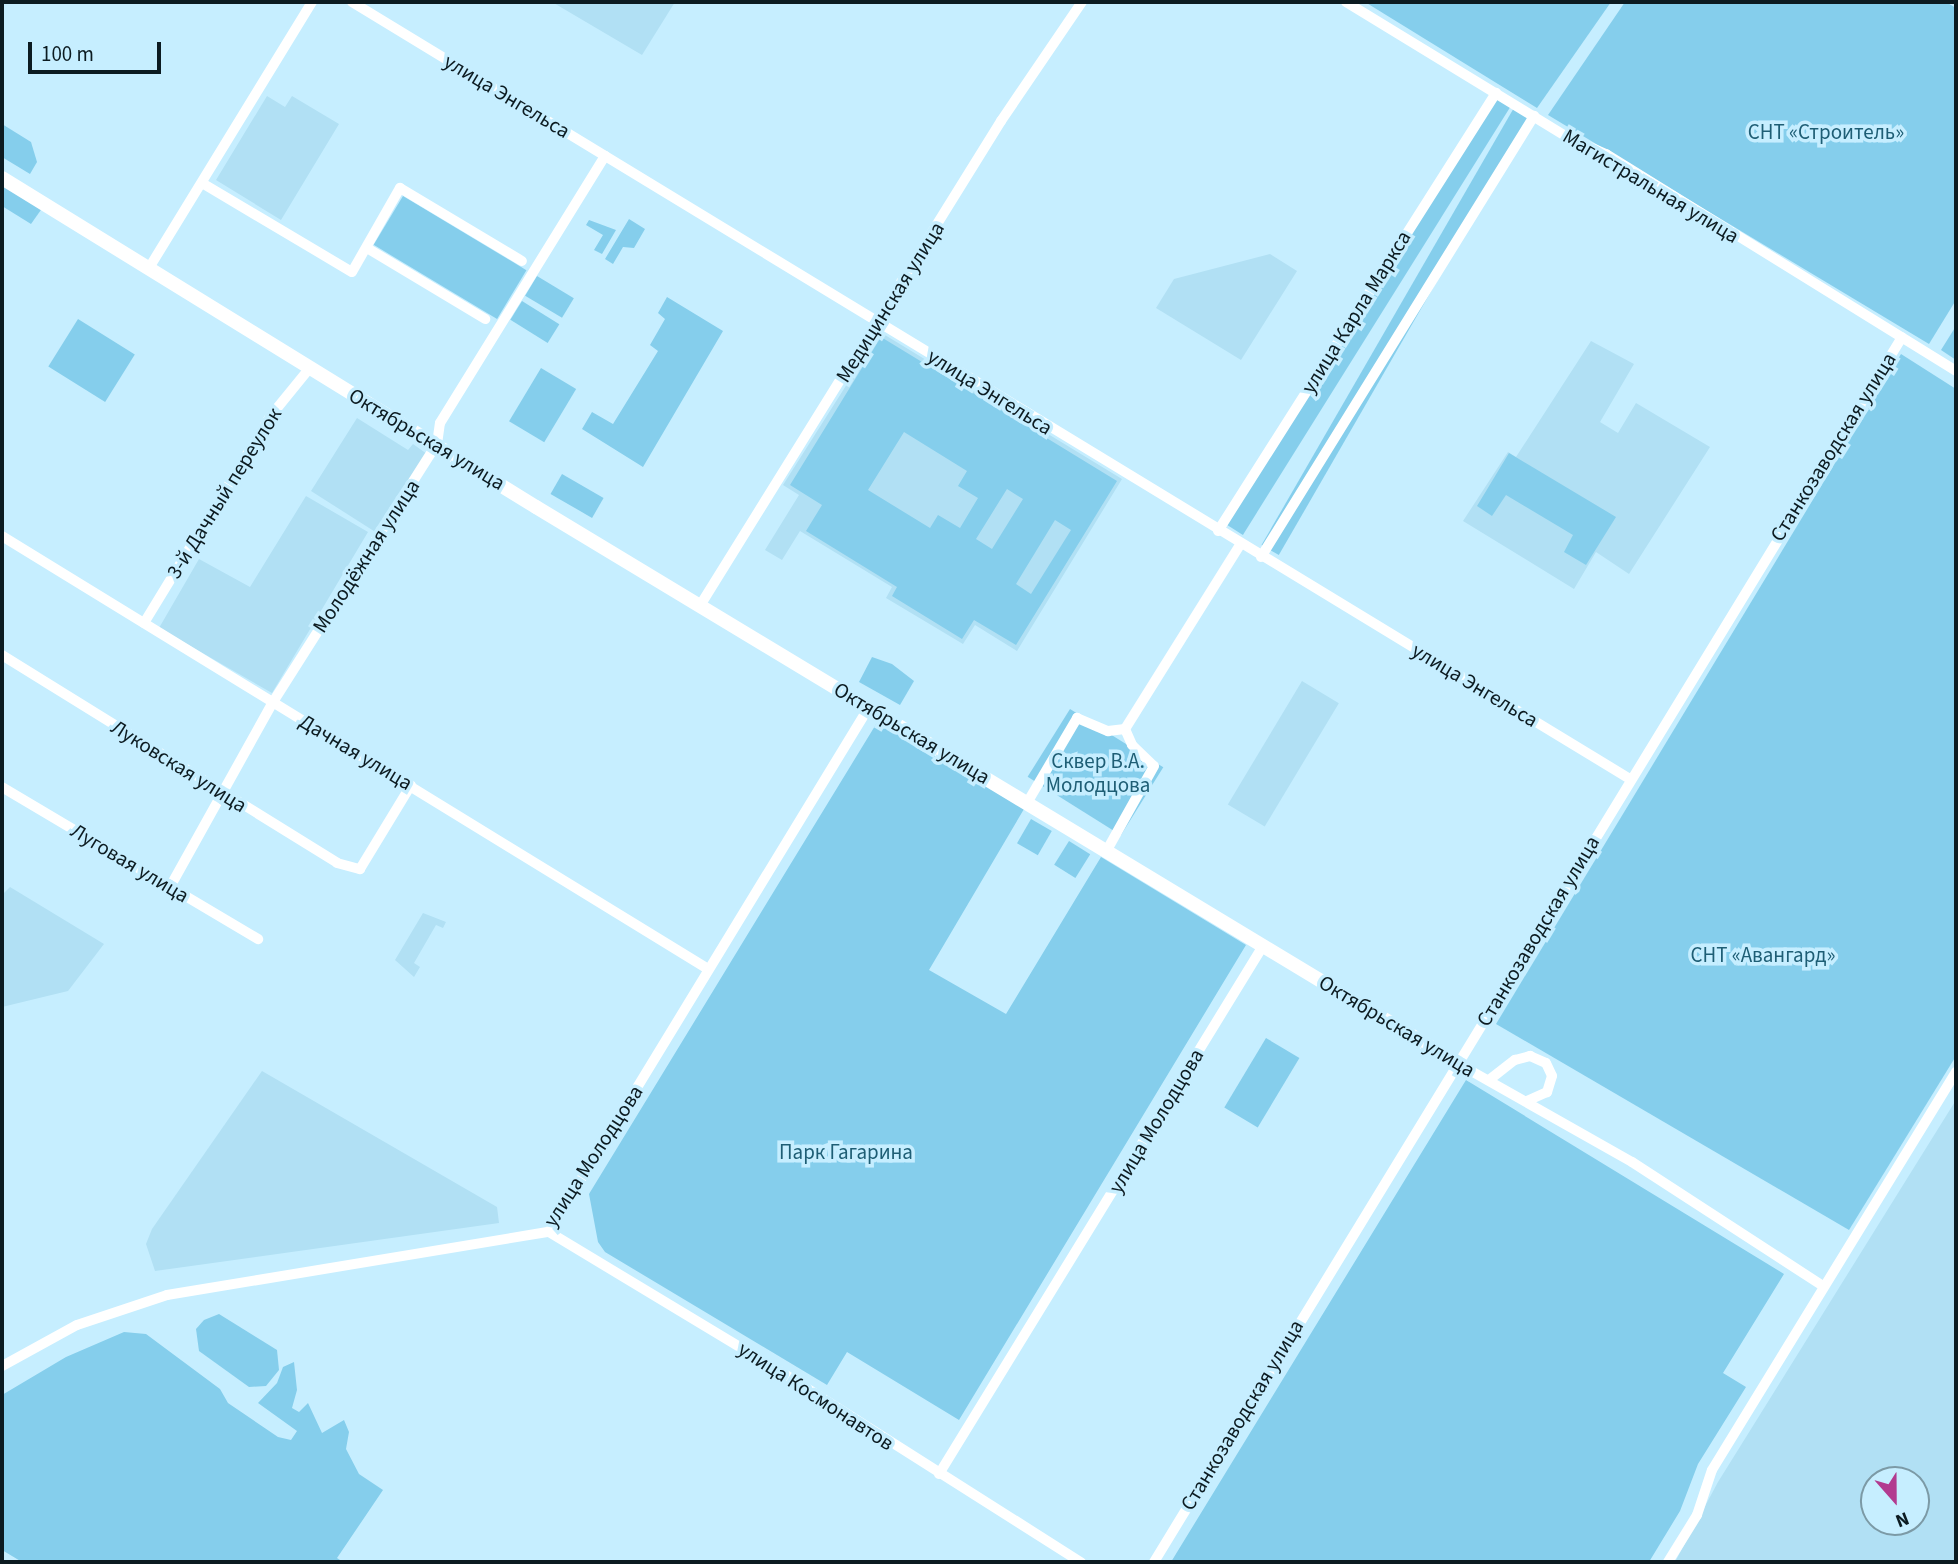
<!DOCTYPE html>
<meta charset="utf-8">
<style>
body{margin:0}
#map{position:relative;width:1958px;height:1564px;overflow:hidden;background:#c6eeff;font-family:"Source Sans 3",sans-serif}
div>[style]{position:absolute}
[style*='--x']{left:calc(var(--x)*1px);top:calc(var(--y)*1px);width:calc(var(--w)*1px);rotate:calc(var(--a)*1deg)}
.built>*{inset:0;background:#b1e0f4;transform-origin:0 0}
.green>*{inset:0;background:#85ceec;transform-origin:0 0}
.minor>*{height:10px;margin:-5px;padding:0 5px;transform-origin:5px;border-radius:5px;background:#fff}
.major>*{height:14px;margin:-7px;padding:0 7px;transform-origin:7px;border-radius:7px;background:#fff}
span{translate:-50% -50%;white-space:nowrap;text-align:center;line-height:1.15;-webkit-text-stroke:7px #c6eeff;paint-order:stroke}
.street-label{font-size:21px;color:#0c1b21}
.park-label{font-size:21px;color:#1e5e75}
.frame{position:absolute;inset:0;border:4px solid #0c1b21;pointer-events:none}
.north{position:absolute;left:1860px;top:1466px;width:70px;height:70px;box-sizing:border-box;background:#c6eeff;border:2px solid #7c9aa6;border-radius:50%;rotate:159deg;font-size:19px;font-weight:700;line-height:28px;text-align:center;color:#0c1b21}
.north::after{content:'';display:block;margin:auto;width:24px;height:32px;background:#b23b90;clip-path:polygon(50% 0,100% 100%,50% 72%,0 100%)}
.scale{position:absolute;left:28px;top:42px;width:133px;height:32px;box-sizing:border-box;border:4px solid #0c1b21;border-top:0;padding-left:9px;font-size:21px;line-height:24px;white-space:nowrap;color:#0c1b21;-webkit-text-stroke:5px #c6eeff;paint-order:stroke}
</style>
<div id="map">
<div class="built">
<div style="clip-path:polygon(552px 2px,675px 2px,642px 55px)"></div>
<div style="clip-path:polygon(267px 96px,285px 107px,292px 96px,339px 124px,281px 220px,216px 180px)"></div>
<div style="clip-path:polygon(1270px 254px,1297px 271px,1241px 360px,1156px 308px,1174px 279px)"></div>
<div style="clip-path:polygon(880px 332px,1122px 479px,1017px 651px,975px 625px,963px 644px,886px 598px,892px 587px,800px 531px,782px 560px,765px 550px,799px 495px,783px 485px)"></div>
<div style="clip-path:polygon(1591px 341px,1634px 364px,1600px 422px,1618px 433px,1636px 403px,1710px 447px,1629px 574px,1596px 552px,1574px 589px,1463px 521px,1508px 452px,1516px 457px)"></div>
<div style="clip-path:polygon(357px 418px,408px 450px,413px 444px,427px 454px,377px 533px,311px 491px)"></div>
<div style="clip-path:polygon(306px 496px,368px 532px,272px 693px,159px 628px,199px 559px,250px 587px)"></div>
<div style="left:1302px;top:681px;width:43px;height:144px;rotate:31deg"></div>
<div style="clip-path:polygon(10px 887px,104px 944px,68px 991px,2px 1007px,2px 895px)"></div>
<div style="clip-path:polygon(423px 913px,446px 922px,443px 928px,436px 925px,414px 963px,420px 967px,414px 977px,395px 960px)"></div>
<div style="clip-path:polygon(262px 1071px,497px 1207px,499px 1223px,155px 1271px,146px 1244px,152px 1229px)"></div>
<div style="clip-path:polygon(evenodd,1956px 1100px,1956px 1562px,1675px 1562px,1718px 1482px,1956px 1100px,1874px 1480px,1916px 1480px,1916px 1522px,1874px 1522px,1874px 1480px)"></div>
</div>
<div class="green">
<div style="clip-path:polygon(1365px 2px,1611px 2px,1537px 108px)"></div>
<div style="clip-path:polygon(1625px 2px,1946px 2px,1956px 8px,1956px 300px,1929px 344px,1548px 115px)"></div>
<div style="left:1496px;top:94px;width:19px;height:508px;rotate:32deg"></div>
<div style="left:1515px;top:106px;width:20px;height:507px;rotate:30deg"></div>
<div style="clip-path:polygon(2px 124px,31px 142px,37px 162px,30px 174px,2px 157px)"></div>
<div style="clip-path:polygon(2px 182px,43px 207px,31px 224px,2px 206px)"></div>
<div style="left:403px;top:196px;width:144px;height:57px;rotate:31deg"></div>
<div style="clip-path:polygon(629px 219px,645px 229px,634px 248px,623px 247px,613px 264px,605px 259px)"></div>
<div style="clip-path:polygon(589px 220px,616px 230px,602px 254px,594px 250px,603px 235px,586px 225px)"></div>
<div style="left:537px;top:276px;width:43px;height:23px;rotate:31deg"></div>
<div style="clip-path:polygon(667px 297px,723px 331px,643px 467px,582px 429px,592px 412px,613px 424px,658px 351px,650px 345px,665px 319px,658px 313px)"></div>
<div style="left:522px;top:301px;width:44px;height:22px;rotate:32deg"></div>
<div style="left:78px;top:319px;width:67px;height:56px;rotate:32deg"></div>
<div style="clip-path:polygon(1956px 326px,1956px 360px,1941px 350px)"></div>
<div style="clip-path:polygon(evenodd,881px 337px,1117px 481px,1016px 645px,974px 620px,962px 639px,892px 596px,897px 587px,806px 531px,822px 505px,790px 485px,881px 337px,904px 432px,967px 471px,958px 486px,978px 498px,960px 528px,938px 515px,930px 528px,868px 490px,904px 432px,881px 337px,1007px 489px,1023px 499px,992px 549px,976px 539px,1007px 489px,881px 337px,1055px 520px,1071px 530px,1031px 594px,1016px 584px,1055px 520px)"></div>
<div style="clip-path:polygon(1901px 354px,1956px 389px,1956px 1056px,1849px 1230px,1496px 1024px)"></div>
<div style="left:541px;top:368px;width:41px;height:62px;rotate:31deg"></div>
<div style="clip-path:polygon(1509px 453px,1616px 517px,1586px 565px,1564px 552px,1573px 535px,1506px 495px,1492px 516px,1477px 506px)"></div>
<div style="left:562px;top:474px;width:48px;height:23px;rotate:30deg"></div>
<div style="clip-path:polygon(872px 657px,892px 664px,914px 681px,900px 705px,859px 682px)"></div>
<div style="left:1070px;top:709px;width:110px;height:80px;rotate:32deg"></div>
<div style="clip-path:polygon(878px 721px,1024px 809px,929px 970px,1006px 1014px,1101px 857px,1246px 945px,959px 1420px,847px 1352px,827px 1385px,605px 1252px,598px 1242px,589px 1194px)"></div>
<div style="left:1031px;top:819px;width:24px;height:28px;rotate:30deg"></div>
<div style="left:1069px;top:841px;width:25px;height:28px;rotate:32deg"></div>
<div style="left:1266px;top:1038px;width:39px;height:81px;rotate:31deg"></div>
<div style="clip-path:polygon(1466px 1080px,1784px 1274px,1723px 1373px,1746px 1387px,1698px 1464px,1680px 1511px,1649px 1562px,1171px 1562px)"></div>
<div style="clip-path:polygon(219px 1314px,277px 1350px,279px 1370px,266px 1386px,249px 1387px,199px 1351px,196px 1329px,204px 1320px)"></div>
<div style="clip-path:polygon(124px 1332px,146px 1334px,220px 1389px,228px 1403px,278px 1437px,291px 1440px,297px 1431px,258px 1403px,277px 1383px,283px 1367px,294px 1362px,297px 1390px,292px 1408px,299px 1412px,308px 1403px,322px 1433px,344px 1420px,349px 1432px,346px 1449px,359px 1474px,383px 1490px,337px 1558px,343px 1562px,22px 1562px,2px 1550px,2px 1395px,66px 1357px)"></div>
</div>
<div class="minor">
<div style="--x:352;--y:2;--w:1496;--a:31.3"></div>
<div style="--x:1346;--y:2;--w:259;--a:31.4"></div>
<div style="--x:1567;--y:137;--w:43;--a:23.6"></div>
<div style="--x:1606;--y:154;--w:412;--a:31.8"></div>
<div style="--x:202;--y:183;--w:174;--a:30.7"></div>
<div style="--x:352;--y:272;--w:97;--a:-60.3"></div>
<div style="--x:400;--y:188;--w:142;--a:30.9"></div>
<div style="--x:367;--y:248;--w:138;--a:31"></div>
<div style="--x:149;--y:268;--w:312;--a:-58.5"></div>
<div style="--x:1218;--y:531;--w:519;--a:-57.6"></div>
<div style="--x:2;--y:536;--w:828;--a:31.52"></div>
<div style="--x:1261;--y:557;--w:519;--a:-58.24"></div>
<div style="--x:701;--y:604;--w:569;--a:-58.15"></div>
<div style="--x:1001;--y:121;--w:144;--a:-55.8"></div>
<div style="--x:144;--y:623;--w:240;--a:-58.6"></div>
<div style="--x:269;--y:418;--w:63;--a:-50.8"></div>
<div style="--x:2;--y:655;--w:394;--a:31.8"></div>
<div style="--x:337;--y:863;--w:24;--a:15"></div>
<div style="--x:360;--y:869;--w:98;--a:-58.7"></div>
<div style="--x:1125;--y:729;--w:217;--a:-58"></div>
<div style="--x:2;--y:787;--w:298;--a:30.7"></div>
<div style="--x:1027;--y:803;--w:99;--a:-59.5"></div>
<div style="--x:1077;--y:718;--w:34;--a:23"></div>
<div style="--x:1108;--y:731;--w:17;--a:-7"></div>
<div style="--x:1125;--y:729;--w:17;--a:66"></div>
<div style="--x:1132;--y:745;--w:30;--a:44"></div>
<div style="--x:1154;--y:766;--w:98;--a:119.2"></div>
<div style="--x:170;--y:887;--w:212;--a:-60.9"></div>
<div style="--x:273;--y:702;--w:306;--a:-57.6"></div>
<div style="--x:437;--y:444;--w:21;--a:-82"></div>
<div style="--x:440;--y:423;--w:314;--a:-58.3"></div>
<div style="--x:1457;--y:1063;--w:201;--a:29.5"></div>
<div style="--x:1632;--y:1162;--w:228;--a:33"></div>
<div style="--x:1489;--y:1080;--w:33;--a:-38"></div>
<div style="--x:1515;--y:1060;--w:16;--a:-15"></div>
<div style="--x:1530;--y:1056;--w:17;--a:24"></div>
<div style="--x:1546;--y:1063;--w:14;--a:65"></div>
<div style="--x:1552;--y:1076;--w:17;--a:107"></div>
<div style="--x:1547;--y:1092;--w:22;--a:156"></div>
<div style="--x:549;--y:1232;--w:267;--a:31.1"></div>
<div style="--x:778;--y:1370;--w:359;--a:32.4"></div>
<div style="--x:2;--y:1366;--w:85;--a:-28.7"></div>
<div style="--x:77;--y:1325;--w:95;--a:-18.4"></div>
<div style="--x:167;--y:1295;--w:387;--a:-9.4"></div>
<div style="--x:549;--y:1232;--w:615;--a:-58.64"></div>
<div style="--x:939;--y:1474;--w:619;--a:-58.47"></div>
<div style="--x:1154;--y:1562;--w:1435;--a:-58.59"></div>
<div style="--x:1668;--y:1562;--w:55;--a:-58.3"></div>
<div style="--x:1697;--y:1515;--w:47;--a:-71.6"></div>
<div style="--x:1712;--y:1470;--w:467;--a:-58.5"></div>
</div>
<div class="major">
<div style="--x:2;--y:178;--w:627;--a:31.64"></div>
<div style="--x:536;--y:507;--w:1076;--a:31.12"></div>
</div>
<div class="street-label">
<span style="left:507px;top:96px;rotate:31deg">улица Энгельса</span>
<span style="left:1651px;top:186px;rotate:31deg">Магистральная улица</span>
<span style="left:890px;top:302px;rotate:-58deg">Медицинская улица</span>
<span style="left:1356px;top:312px;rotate:-58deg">улица Карла Маркса</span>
<span style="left:990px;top:392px;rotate:32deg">улица Энгельса</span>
<span style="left:427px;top:439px;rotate:31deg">Октябрьская улица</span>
<span style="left:1833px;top:447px;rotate:-58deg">Станкозаводская улица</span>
<span style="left:224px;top:493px;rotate:-58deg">3-й Дачный переулок</span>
<span style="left:366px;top:556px;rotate:-57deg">Молодёжная улица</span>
<span style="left:1475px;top:685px;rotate:31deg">улица Энгельса</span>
<span style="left:912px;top:733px;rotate:31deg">Октябрьская улица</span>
<span style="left:356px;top:752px;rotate:31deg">Дачная улица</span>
<span style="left:179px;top:766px;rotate:32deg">Луковская улица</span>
<span style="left:130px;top:863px;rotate:31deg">Луговая улица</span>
<span style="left:1538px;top:931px;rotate:-59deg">Станкозаводская улица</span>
<span style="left:1397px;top:1026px;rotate:31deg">Октябрьская улица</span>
<span style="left:1156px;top:1121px;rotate:-59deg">улица Молодцова</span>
<span style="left:593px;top:1156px;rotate:-57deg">улица Молодцова</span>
<span style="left:816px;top:1396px;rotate:33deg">улица Космонавтов</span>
<span style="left:1242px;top:1415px;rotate:-59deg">Станкозаводская улица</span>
</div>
<div class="park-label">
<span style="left:1826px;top:132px">СНТ «Строитель»</span>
<span style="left:1098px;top:773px">Сквер В.А.<br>Молодцова</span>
<span style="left:1763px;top:955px">СНТ «Авангард»</span>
<span style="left:846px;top:1152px">Парк Гагарина</span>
</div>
<div class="frame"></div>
<div class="north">N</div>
<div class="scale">100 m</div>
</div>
